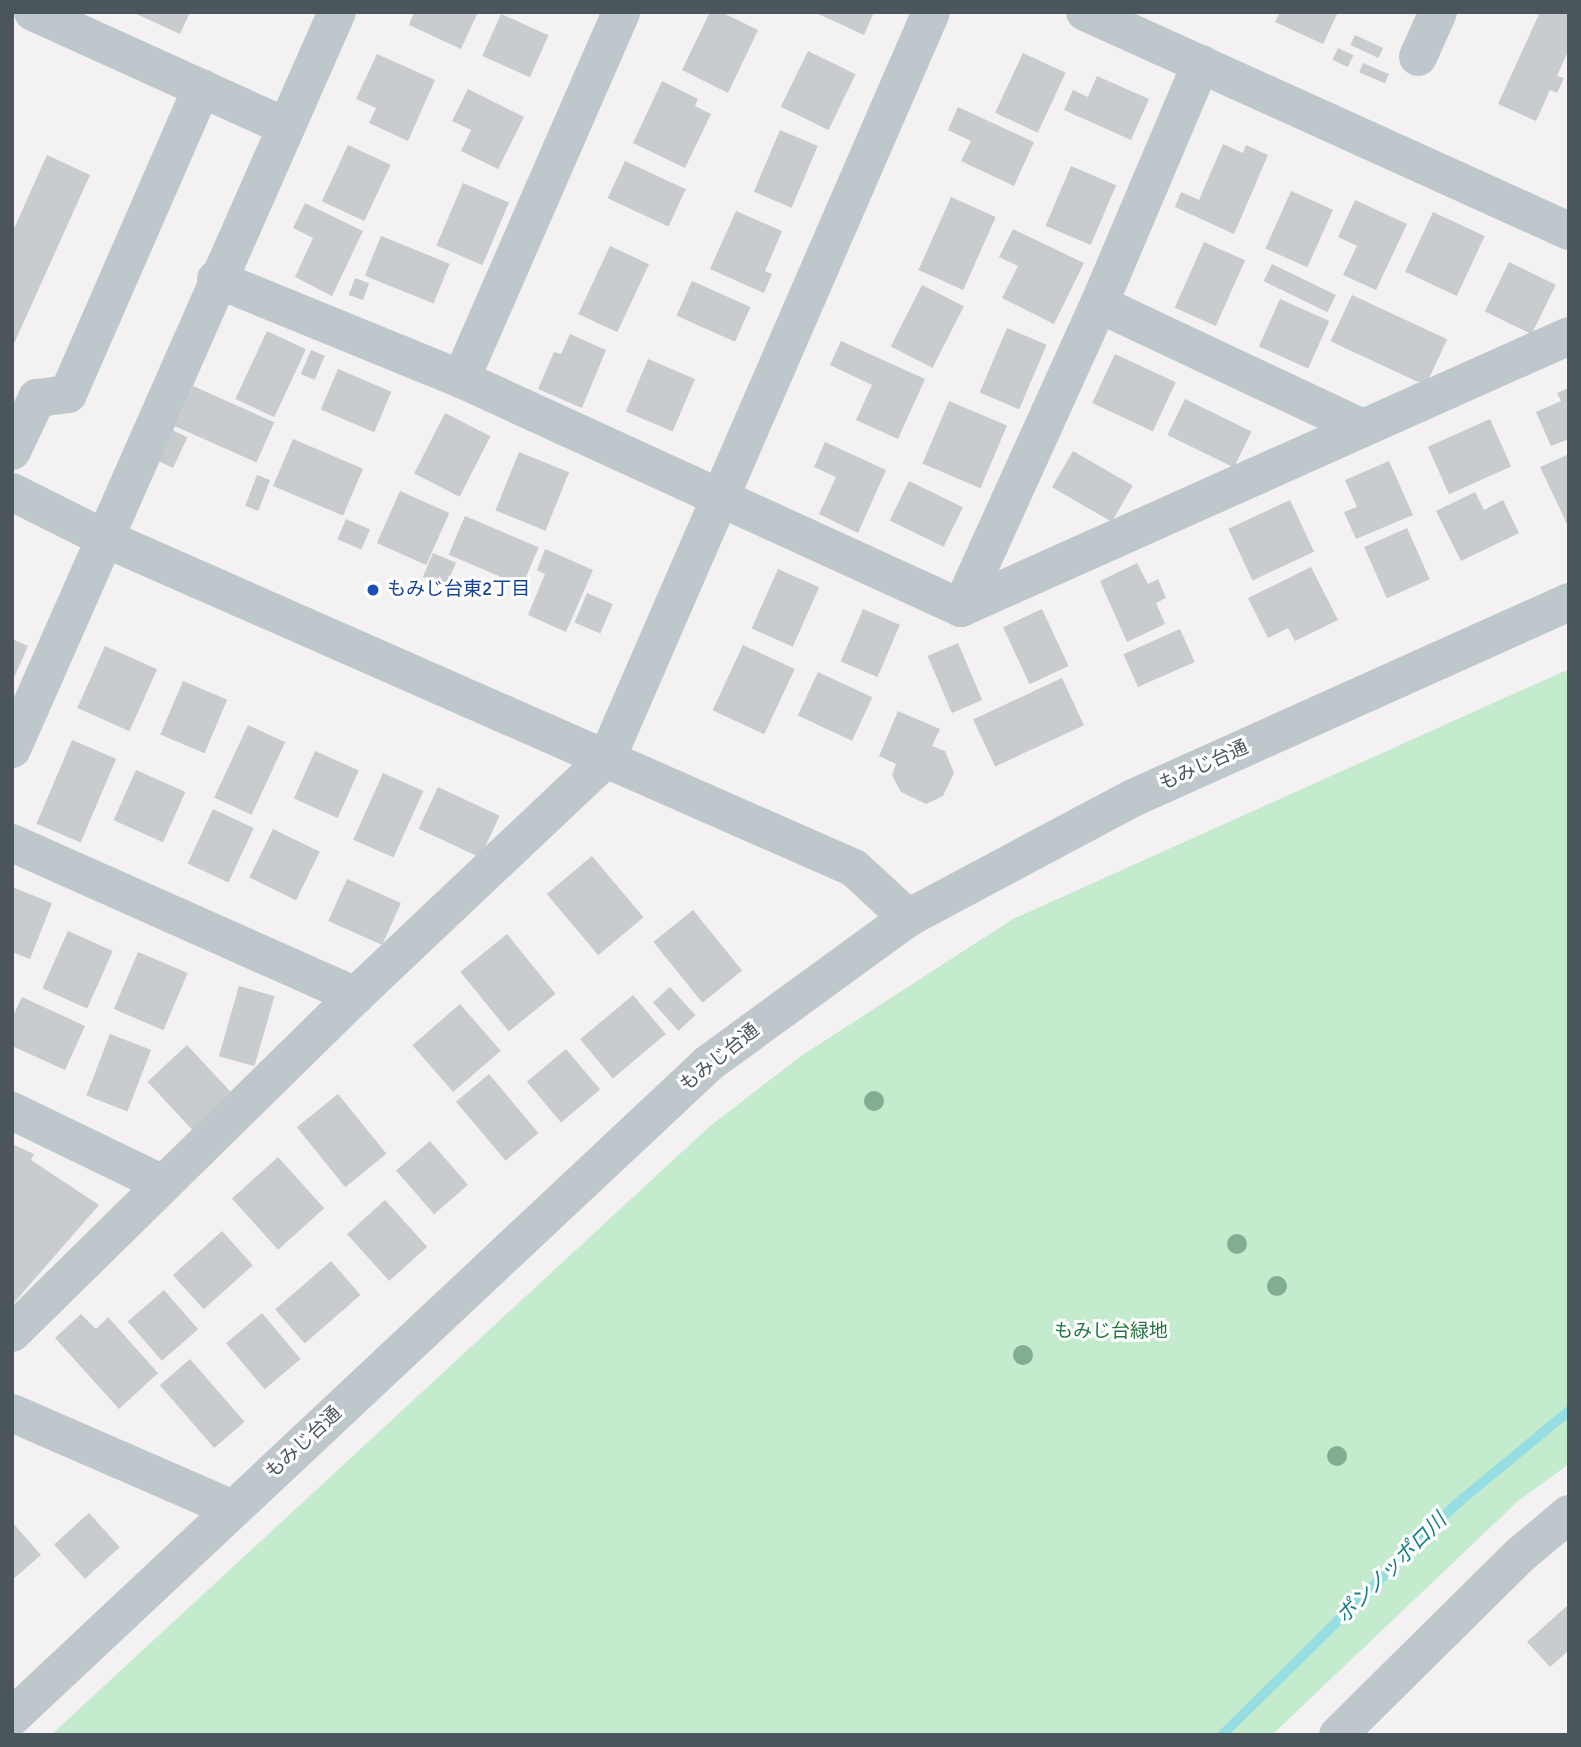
<!DOCTYPE html>
<meta charset="utf-8">
<style>
body{margin:0}
#map{position:relative;width:1581px;height:1747px;overflow:hidden;background:#f3f1f1;font-family:Signika,"Noto Sans JP",sans-serif}
div>[style]{position:absolute}
[style*='--x']{left:calc(var(--x)*1px);top:calc(var(--y)*1px);width:calc(var(--w)*1px);rotate:calc(var(--a)*1deg)}
.green>*{inset:0;background:#c5ebce}
.stream>*{height:10px;margin:-5px;padding:0 5px;transform-origin:5px;border-radius:5px;background:#97dee2}
.building>*{inset:0;background:#c8cccf;transform-origin:0 0}
.minor>*{height:38px;margin:-19px;padding:0 19px;transform-origin:19px;border-radius:19px;background:#bec7cb}
.trees>*{width:20px;height:20px;margin:-10px;border-radius:50%;background:#81ad90}
.dots>*{width:19px;height:19px;translate:-50% -50%;box-sizing:border-box;border:4px solid #fff;border-radius:50%}
span{translate:-50% -50%;white-space:nowrap;text-align:center;line-height:1.15;-webkit-text-stroke:6px #fff;paint-order:stroke}
.transit-label{font-size:19px;color:#164399}
.left{translate:0 -50%;text-align:left}
.street-label{font-size:19px;color:#4b565c}
.park-label{font-size:19px;color:#237640}
.water-label{font-size:21px;color:#1b8087;font-style:italic}
.frame{position:absolute;inset:0;border:14px solid #4b565c;pointer-events:none}
</style>
<div id="map">
<div class="green">
<div style="clip-path:polygon(1569px 669px,1569px 1464px,1518px 1501px,1272px 1735px,51px 1735px,710px 1126px,801px 1056px,1013px 919px)"></div>
</div>
<div class="stream">
<div style="--x:1222;--y:1735;--w:326;--a:-44.6"></div>
<div style="--x:1454;--y:1506;--w:149;--a:-39.6"></div>
</div>
<div class="building">
<div style="clip-path:polygon(132px 12px,190px 12px,180px 34px)"></div>
<div style="clip-path:polygon(414px 12px,478px 12px,461px 49px,409px 25px)"></div>
<div style="clip-path:polygon(710px 12px,721px 12px,758px 30px,728px 93px,682px 70px)"></div>
<div style="clip-path:polygon(814px 12px,874px 12px,864px 35px)"></div>
<div style="clip-path:polygon(1280px 12px,1338px 12px,1323px 44px,1275px 22px)"></div>
<div style="clip-path:polygon(1540px 12px,1569px 12px,1569px 49px,1557px 76px,1564px 78px,1557px 93px,1550px 90px,1536px 121px,1498px 104px)"></div>
<div style="left:501px;top:14px;width:52px;height:46px;rotate:24deg"></div>
<div style="left:1355px;top:35px;width:31px;height:11px;rotate:25deg"></div>
<div style="left:1338px;top:48px;width:17px;height:13px;rotate:25deg"></div>
<div style="left:808px;top:51px;width:53px;height:62px;rotate:26deg"></div>
<div style="left:1023px;top:53px;width:47px;height:66px;rotate:25deg"></div>
<div style="clip-path:polygon(377px 54px,435px 80px,408px 141px,369px 123px,376px 108px,356px 99px)"></div>
<div style="left:1363px;top:63px;width:28px;height:10px;rotate:23deg"></div>
<div style="clip-path:polygon(1097px 76px,1149px 99px,1131px 140px,1064px 110px,1073px 90px,1088px 97px)"></div>
<div style="clip-path:polygon(662px 81px,698px 99px,695px 106px,711px 114px,685px 168px,633px 143px)"></div>
<div style="clip-path:polygon(468px 89px,524px 117px,498px 169px,461px 151px,471px 130px,452px 121px)"></div>
<div style="clip-path:polygon(958px 107px,1034px 142px,1014px 186px,961px 161px,971px 141px,948px 130px)"></div>
<div style="left:780px;top:130px;width:41px;height:67px;rotate:23deg"></div>
<div style="clip-path:polygon(1223px 144px,1243px 153px,1246px 145px,1268px 155px,1234px 234px,1175px 207px,1181px 192px,1199px 200px)"></div>
<div style="left:348px;top:145px;width:47px;height:62px;rotate:25deg"></div>
<div style="clip-path:polygon(47px 155px,90px 175px,12px 348px,12px 233px)"></div>
<div style="left:625px;top:161px;width:67px;height:41px;rotate:25deg"></div>
<div style="left:1071px;top:166px;width:49px;height:65px;rotate:23deg"></div>
<div style="left:463px;top:183px;width:50px;height:68px;rotate:23deg"></div>
<div style="left:1291px;top:191px;width:46px;height:63px;rotate:24deg"></div>
<div style="left:951px;top:197px;width:49px;height:80px;rotate:24deg"></div>
<div style="clip-path:polygon(1355px 200px,1407px 224px,1376px 290px,1343px 275px,1357px 246px,1338px 237px)"></div>
<div style="clip-path:polygon(305px 203px,363px 231px,332px 296px,295px 277px,313px 238px,293px 228px)"></div>
<div style="clip-path:polygon(736px 211px,782px 231px,765px 271px,772px 274px,764px 293px,710px 269px)"></div>
<div style="left:1433px;top:212px;width:57px;height:66px;rotate:25deg"></div>
<div style="clip-path:polygon(1013px 229px,1084px 263px,1054px 324px,1002px 298px,1018px 266px,999px 257px)"></div>
<div style="left:381px;top:236px;width:74px;height:43px;rotate:22deg"></div>
<div style="left:1204px;top:242px;width:45px;height:72px;rotate:24deg"></div>
<div style="left:610px;top:246px;width:43px;height:75px;rotate:25deg"></div>
<div style="left:1509px;top:262px;width:52px;height:55px;rotate:26deg"></div>
<div style="left:1272px;top:264px;width:71px;height:19px;rotate:26deg"></div>
<div style="left:355px;top:278px;width:15px;height:18px;rotate:20deg"></div>
<div style="left:692px;top:281px;width:64px;height:38px;rotate:24deg"></div>
<div style="left:922px;top:285px;width:47px;height:69px;rotate:27deg"></div>
<div style="left:1352px;top:295px;width:105px;height:51px;rotate:25deg"></div>
<div style="left:1280px;top:299px;width:54px;height:52px;rotate:24deg"></div>
<div style="left:1007px;top:328px;width:43px;height:70px;rotate:23deg"></div>
<div style="left:267px;top:331px;width:43px;height:75px;rotate:25deg"></div>
<div style="clip-path:polygon(570px 334px,606px 350px,582px 408px,538px 389px,554px 352px,561px 354px)"></div>
<div style="clip-path:polygon(841px 341px,925px 379px,898px 439px,856px 420px,872px 385px,830px 365px)"></div>
<div style="left:311px;top:350px;width:15px;height:26px;rotate:23deg"></div>
<div style="left:1115px;top:354px;width:67px;height:54px;rotate:25deg"></div>
<div style="left:648px;top:359px;width:51px;height:57px;rotate:23deg"></div>
<div style="left:338px;top:369px;width:58px;height:44px;rotate:23deg"></div>
<div style="left:193px;top:386px;width:89px;height:44px;rotate:24deg"></div>
<div style="clip-path:polygon(1569px 388px,1569px 439px,1551px 446px,1536px 412px,1561px 401px,1557px 393px)"></div>
<div style="left:1185px;top:399px;width:74px;height:40px;rotate:26deg"></div>
<div style="left:949px;top:401px;width:63px;height:68px;rotate:23deg"></div>
<div style="left:445px;top:413px;width:51px;height:68px;rotate:27deg"></div>
<div style="left:1490px;top:419px;width:52px;height:68px;rotate:66deg"></div>
<div style="left:172px;top:430px;width:17px;height:34px;rotate:25deg"></div>
<div style="left:293px;top:439px;width:76px;height:51px;rotate:23deg"></div>
<div style="clip-path:polygon(825px 442px,886px 470px,858px 533px,819px 514px,836px 477px,814px 467px)"></div>
<div style="left:1073px;top:451px;width:69px;height:42px;rotate:30deg"></div>
<div style="left:519px;top:452px;width:54px;height:63px;rotate:22deg"></div>
<div style="clip-path:polygon(1569px 454px,1569px 523px,1567px 524px,1540px 467px)"></div>
<div style="clip-path:polygon(1389px 461px,1413px 515px,1356px 539px,1344px 512px,1357px 507px,1345px 480px)"></div>
<div style="left:257px;top:475px;width:14px;height:33px;rotate:21deg"></div>
<div style="left:909px;top:481px;width:60px;height:44px;rotate:26deg"></div>
<div style="left:400px;top:491px;width:54px;height:57px;rotate:24deg"></div>
<div style="clip-path:polygon(1475px 492px,1484px 510px,1503px 500px,1519px 533px,1461px 561px,1436px 511px)"></div>
<div style="left:1290px;top:500px;width:57px;height:68px;rotate:65deg"></div>
<div style="left:465px;top:516px;width:80px;height:42px;rotate:23deg"></div>
<div style="left:346px;top:519px;width:26px;height:22px;rotate:23deg"></div>
<div style="left:1407px;top:528px;width:56px;height:47px;rotate:66deg"></div>
<div style="clip-path:polygon(545px 549px,593px 570px,566px 632px,528px 615px,545px 574px,537px 570px)"></div>
<div style="left:433px;top:553px;width:25px;height:26px;rotate:23deg"></div>
<div style="clip-path:polygon(1137px 563px,1148px 584px,1158px 579px,1166px 598px,1156px 603px,1165px 624px,1127px 642px,1100px 581px)"></div>
<div style="clip-path:polygon(1311px 567px,1338px 620px,1295px 641px,1288px 628px,1268px 638px,1248px 598px)"></div>
<div style="left:778px;top:569px;width:45px;height:65px;rotate:24deg"></div>
<div style="left:587px;top:593px;width:28px;height:32px;rotate:23deg"></div>
<div style="left:863px;top:609px;width:40px;height:57px;rotate:23deg"></div>
<div style="left:1042px;top:609px;width:63px;height:43px;rotate:65deg"></div>
<div style="left:1180px;top:629px;width:36px;height:62px;rotate:66deg"></div>
<div style="clip-path:polygon(12px 639px,28px 646px,12px 682px)"></div>
<div style="left:958px;top:643px;width:62px;height:33px;rotate:67deg"></div>
<div style="left:743px;top:645px;width:57px;height:72px;rotate:25deg"></div>
<div style="left:105px;top:646px;width:57px;height:68px;rotate:24deg"></div>
<div style="left:818px;top:672px;width:60px;height:48px;rotate:25deg"></div>
<div style="left:1062px;top:678px;width:52px;height:98px;rotate:65deg"></div>
<div style="left:183px;top:681px;width:48px;height:58px;rotate:23deg"></div>
<div style="clip-path:polygon(898px 711px,940px 729px,932px 746px,945px 751px,954px 773px,943px 796px,926px 804px,901px 792px,892px 775px,896px 764px,879px 756px)"></div>
<div style="left:248px;top:725px;width:41px;height:80px;rotate:25deg"></div>
<div style="left:72px;top:740px;width:48px;height:91px;rotate:23deg"></div>
<div style="left:315px;top:751px;width:48px;height:52px;rotate:24deg"></div>
<div style="left:136px;top:770px;width:54px;height:55px;rotate:24deg"></div>
<div style="left:383px;top:773px;width:44px;height:73px;rotate:24deg"></div>
<div style="left:438px;top:787px;width:68px;height:46px;rotate:25deg"></div>
<div style="left:213px;top:809px;width:45px;height:60px;rotate:25deg"></div>
<div style="left:273px;top:829px;width:52px;height:54px;rotate:26deg"></div>
<div style="left:592px;top:856px;width:80px;height:59px;rotate:50deg"></div>
<div style="left:347px;top:879px;width:59px;height:46px;rotate:24deg"></div>
<div style="clip-path:polygon(12px 887px,52px 903px,30px 959px,12px 952px)"></div>
<div style="left:693px;top:910px;width:78px;height:51px;rotate:51deg"></div>
<div style="left:68px;top:931px;width:49px;height:63px;rotate:24deg"></div>
<div style="left:507px;top:934px;width:77px;height:60px;rotate:51deg"></div>
<div style="left:138px;top:952px;width:54px;height:62px;rotate:23deg"></div>
<div style="left:239px;top:986px;width:37px;height:73px;rotate:16deg"></div>
<div style="left:670px;top:987px;width:38px;height:23px;rotate:48deg"></div>
<div style="left:633px;top:995px;width:51px;height:69px;rotate:50deg"></div>
<div style="clip-path:polygon(22px 997px,85px 1026px,65px 1070px,12px 1046px,12px 1018px)"></div>
<div style="left:460px;top:1004px;width:62px;height:63px;rotate:49deg"></div>
<div style="left:110px;top:1034px;width:44px;height:66px;rotate:21deg"></div>
<div style="left:187px;top:1045px;width:67px;height:54px;rotate:47deg"></div>
<div style="left:566px;top:1049px;width:53px;height:51px;rotate:50deg"></div>
<div style="left:489px;top:1074px;width:77px;height:43px;rotate:50deg"></div>
<div style="left:338px;top:1094px;width:77px;height:53px;rotate:51deg"></div>
<div style="left:430px;top:1141px;width:58px;height:45px;rotate:49deg"></div>
<div style="clip-path:polygon(12px 1144px,34px 1154px,31px 1160px,99px 1205px,12px 1305px)"></div>
<div style="left:278px;top:1157px;width:69px;height:62px;rotate:48deg"></div>
<div style="left:385px;top:1200px;width:63px;height:51px;rotate:48deg"></div>
<div style="left:222px;top:1231px;width:46px;height:66px;rotate:48deg"></div>
<div style="left:331px;top:1261px;width:45px;height:74px;rotate:49deg"></div>
<div style="left:164px;top:1290px;width:52px;height:48px;rotate:49deg"></div>
<div style="left:262px;top:1313px;width:60px;height:47px;rotate:50deg"></div>
<div style="clip-path:polygon(81px 1314px,96px 1329px,108px 1317px,158px 1373px,119px 1409px,55px 1338px)"></div>
<div style="left:190px;top:1359px;width:83px;height:40px;rotate:49deg"></div>
<div style="left:89px;top:1513px;width:46px;height:47px;rotate:48deg"></div>
<div style="clip-path:polygon(12px 1522px,41px 1555px,12px 1580px)"></div>
<div style="clip-path:polygon(1569px 1604px,1569px 1650px,1550px 1667px,1527px 1642px)"></div>
</div>
<div class="minor">
<div style="--x:33;--y:12;--w:278;--a:24.4"></div>
<div style="--x:1085;--y:12;--w:531;--a:24.35"></div>
<div style="--x:1418;--y:57;--w:49;--a:-66"></div>
<div style="--x:216;--y:279;--w:265;--a:22.2"></div>
<div style="--x:461;--y:379;--w:550;--a:24.61"></div>
<div style="--x:961;--y:608;--w:666;--a:-24.1"></div>
<div style="--x:1099;--y:304;--w:289;--a:25.2"></div>
<div style="--x:461;--y:379;--w:400;--a:-66.4"></div>
<div style="--x:12;--y:451;--w:59;--a:-64.7"></div>
<div style="--x:37;--y:398;--w:31;--a:-7"></div>
<div style="--x:68;--y:394;--w:334;--a:-66.4"></div>
<div style="--x:12;--y:492;--w:103;--a:26.6"></div>
<div style="--x:104;--y:538;--w:819;--a:23.75"></div>
<div style="--x:854;--y:868;--w:74;--a:42.8"></div>
<div style="--x:961;--y:608;--w:334;--a:-65.6"></div>
<div style="--x:1099;--y:304;--w:261;--a:-67"></div>
<div style="--x:12;--y:749;--w:805;--a:-66.2"></div>
<div style="--x:12;--y:843;--w:376;--a:24"></div>
<div style="--x:12;--y:1111;--w:168;--a:25.8"></div>
<div style="--x:12;--y:1333;--w:481;--a:-44.5"></div>
<div style="--x:355;--y:996;--w:347;--a:-43.4"></div>
<div style="--x:607;--y:758;--w:813;--a:-66.52"></div>
<div style="--x:12;--y:1413;--w:241;--a:23.5"></div>
<div style="--x:12;--y:1717;--w:956;--a:-43.18"></div>
<div style="--x:709;--y:1063;--w:246;--a:-36.1"></div>
<div style="--x:908;--y:918;--w:255;--a:-28.1"></div>
<div style="--x:1133;--y:798;--w:478;--a:-24.2"></div>
<div style="--x:1338;--y:1735;--w:256;--a:-44.7"></div>
<div style="--x:1520;--y:1555;--w:64;--a:-39.9"></div>
</div>
<div class="trees">
<div style="left:874px;top:1101px"></div>
<div style="left:1237px;top:1244px"></div>
<div style="left:1277px;top:1286px"></div>
<div style="left:1023px;top:1355px"></div>
<div style="left:1337px;top:1456px"></div>
</div>
<div class="dots">
<div style="left:373px;top:590px;background:#1a4fb4"></div>
</div>
<div class="transit-label">
<span class="left" style="left:387px;top:590px">もみじ台東2丁目</span>
</div>
<div class="street-label">
<span style="left:1204px;top:766px;rotate:-24deg">もみじ台通</span>
<span style="left:720px;top:1058px;rotate:-39deg">もみじ台通</span>
<span style="left:304px;top:1443px;rotate:-43deg">もみじ台通</span>
</div>
<div class="park-label">
<span style="left:1111px;top:1332px">もみじ台緑地</span>
</div>
<div class="water-label">
<span style="left:1391px;top:1568px;rotate:-45deg">ポンノッポロ川</span>
</div>
<div class="frame"></div>
</div>
